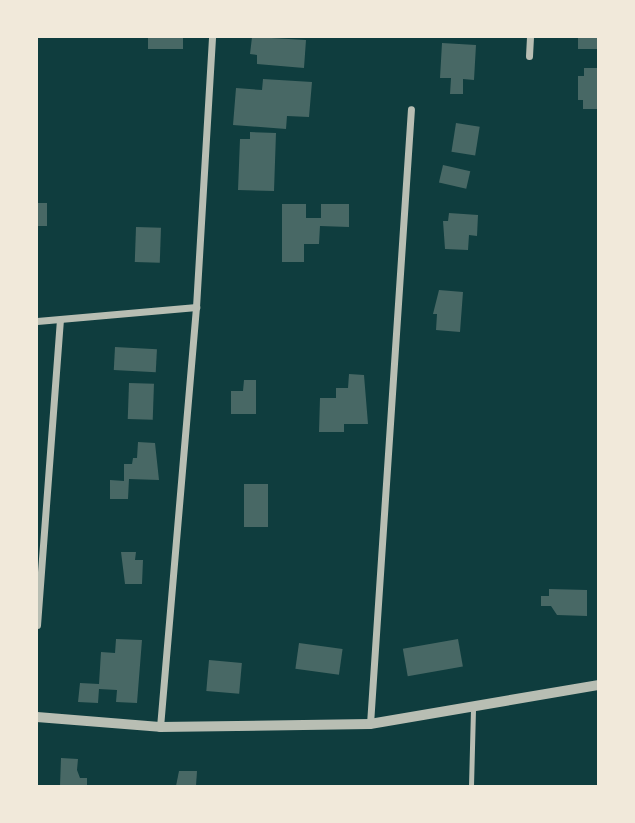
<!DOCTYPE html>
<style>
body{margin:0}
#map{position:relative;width:635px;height:823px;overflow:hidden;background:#0f3d3e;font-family:"IBM Plex Sans",sans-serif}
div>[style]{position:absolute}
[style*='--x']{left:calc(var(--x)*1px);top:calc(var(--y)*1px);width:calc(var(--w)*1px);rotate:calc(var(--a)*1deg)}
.building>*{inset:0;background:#486865;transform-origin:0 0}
.service>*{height:4.5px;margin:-2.25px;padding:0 2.25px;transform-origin:2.25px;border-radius:2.25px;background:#b8beb3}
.minor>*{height:7px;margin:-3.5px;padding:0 3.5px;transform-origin:3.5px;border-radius:3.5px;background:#b8beb3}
.tertiary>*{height:10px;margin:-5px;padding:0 5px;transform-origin:5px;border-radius:5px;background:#b8beb3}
span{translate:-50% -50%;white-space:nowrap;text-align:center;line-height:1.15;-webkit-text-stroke:7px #f1e9da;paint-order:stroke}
.frame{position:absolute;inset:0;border:38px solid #f1e9da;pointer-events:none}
</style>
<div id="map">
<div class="building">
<div style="left:148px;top:37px;width:35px;height:12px"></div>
<div style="clip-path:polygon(252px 37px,306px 40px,304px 68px,257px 64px,257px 55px,250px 54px)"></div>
<div style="left:578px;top:37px;width:20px;height:12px"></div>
<div style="clip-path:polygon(442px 43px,476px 45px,474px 80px,463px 79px,463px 94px,450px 94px,451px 78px,440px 78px)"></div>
<div style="clip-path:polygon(584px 68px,598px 68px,598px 109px,583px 109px,583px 100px,578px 100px,578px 76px,584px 76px)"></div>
<div style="clip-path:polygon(263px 79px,312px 82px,309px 117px,287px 116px,286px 129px,233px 125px,236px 88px,262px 90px)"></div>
<div style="left:456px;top:123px;width:24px;height:29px;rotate:9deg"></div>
<div style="clip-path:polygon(250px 132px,276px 133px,274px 191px,238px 190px,240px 139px,250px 139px)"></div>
<div style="left:443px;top:165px;width:28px;height:18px;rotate:13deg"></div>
<div style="left:37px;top:203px;width:10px;height:23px"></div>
<div style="clip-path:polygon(282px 204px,306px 204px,306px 218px,321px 218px,321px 204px,349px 204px,349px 227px,320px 226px,319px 244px,304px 244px,304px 262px,282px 262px)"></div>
<div style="clip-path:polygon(449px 213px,478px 215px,477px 236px,469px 235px,468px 250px,445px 249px,443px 221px,448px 221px)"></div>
<div style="left:136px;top:227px;width:25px;height:35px;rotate:2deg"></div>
<div style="clip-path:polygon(439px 290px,463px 292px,460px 332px,436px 330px,437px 314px,433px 314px)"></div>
<div style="left:115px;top:347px;width:42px;height:23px;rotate:3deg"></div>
<div style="clip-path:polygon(349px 374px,364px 375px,368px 424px,344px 424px,344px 432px,319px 432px,320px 398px,336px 398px,336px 388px,348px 388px)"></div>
<div style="clip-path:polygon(244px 380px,256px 380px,256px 414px,231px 414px,231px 391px,243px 391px)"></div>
<div style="left:129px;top:383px;width:25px;height:36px;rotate:2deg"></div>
<div style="clip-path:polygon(138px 442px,155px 443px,159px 480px,129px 479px,128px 499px,110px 499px,110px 480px,124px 481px,124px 464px,132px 464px,133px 458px,137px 458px)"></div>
<div style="left:244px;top:484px;width:24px;height:43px"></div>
<div style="clip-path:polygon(121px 552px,136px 552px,135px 560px,143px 560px,142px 584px,125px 584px)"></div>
<div style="clip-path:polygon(549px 589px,587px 590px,587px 616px,557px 615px,551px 606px,541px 606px,541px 596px,549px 596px)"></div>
<div style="clip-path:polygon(116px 639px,142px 640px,137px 703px,116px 702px,117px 690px,99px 689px,98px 703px,78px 702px,80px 683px,99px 684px,101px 652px,115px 653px)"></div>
<div style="left:458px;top:639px;width:28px;height:56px;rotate:80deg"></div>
<div style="left:299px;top:643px;width:44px;height:26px;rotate:8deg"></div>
<div style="left:209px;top:660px;width:33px;height:31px;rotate:5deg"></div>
<div style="clip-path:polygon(61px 758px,78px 759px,77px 770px,80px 778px,87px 778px,87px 786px,60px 786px)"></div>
<div style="clip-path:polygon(179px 771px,197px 771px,196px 786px,176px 786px)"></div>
</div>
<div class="service">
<div style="--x:471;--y:786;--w:79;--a:-88.5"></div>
</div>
<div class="minor">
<div style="--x:529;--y:56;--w:19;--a:-87"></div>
<div style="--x:37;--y:321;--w:160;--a:-5"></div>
<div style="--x:37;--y:625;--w:306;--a:-85.7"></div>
<div style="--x:370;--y:724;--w:616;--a:-86.19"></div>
<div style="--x:160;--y:727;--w:422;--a:-85.1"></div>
<div style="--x:196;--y:307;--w:270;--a:-86.6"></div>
</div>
<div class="tertiary">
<div style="--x:37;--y:717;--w:123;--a:4.6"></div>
<div style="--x:160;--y:727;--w:210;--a:-0.8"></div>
<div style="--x:370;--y:724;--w:231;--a:-9.7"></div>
</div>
<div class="frame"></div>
</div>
